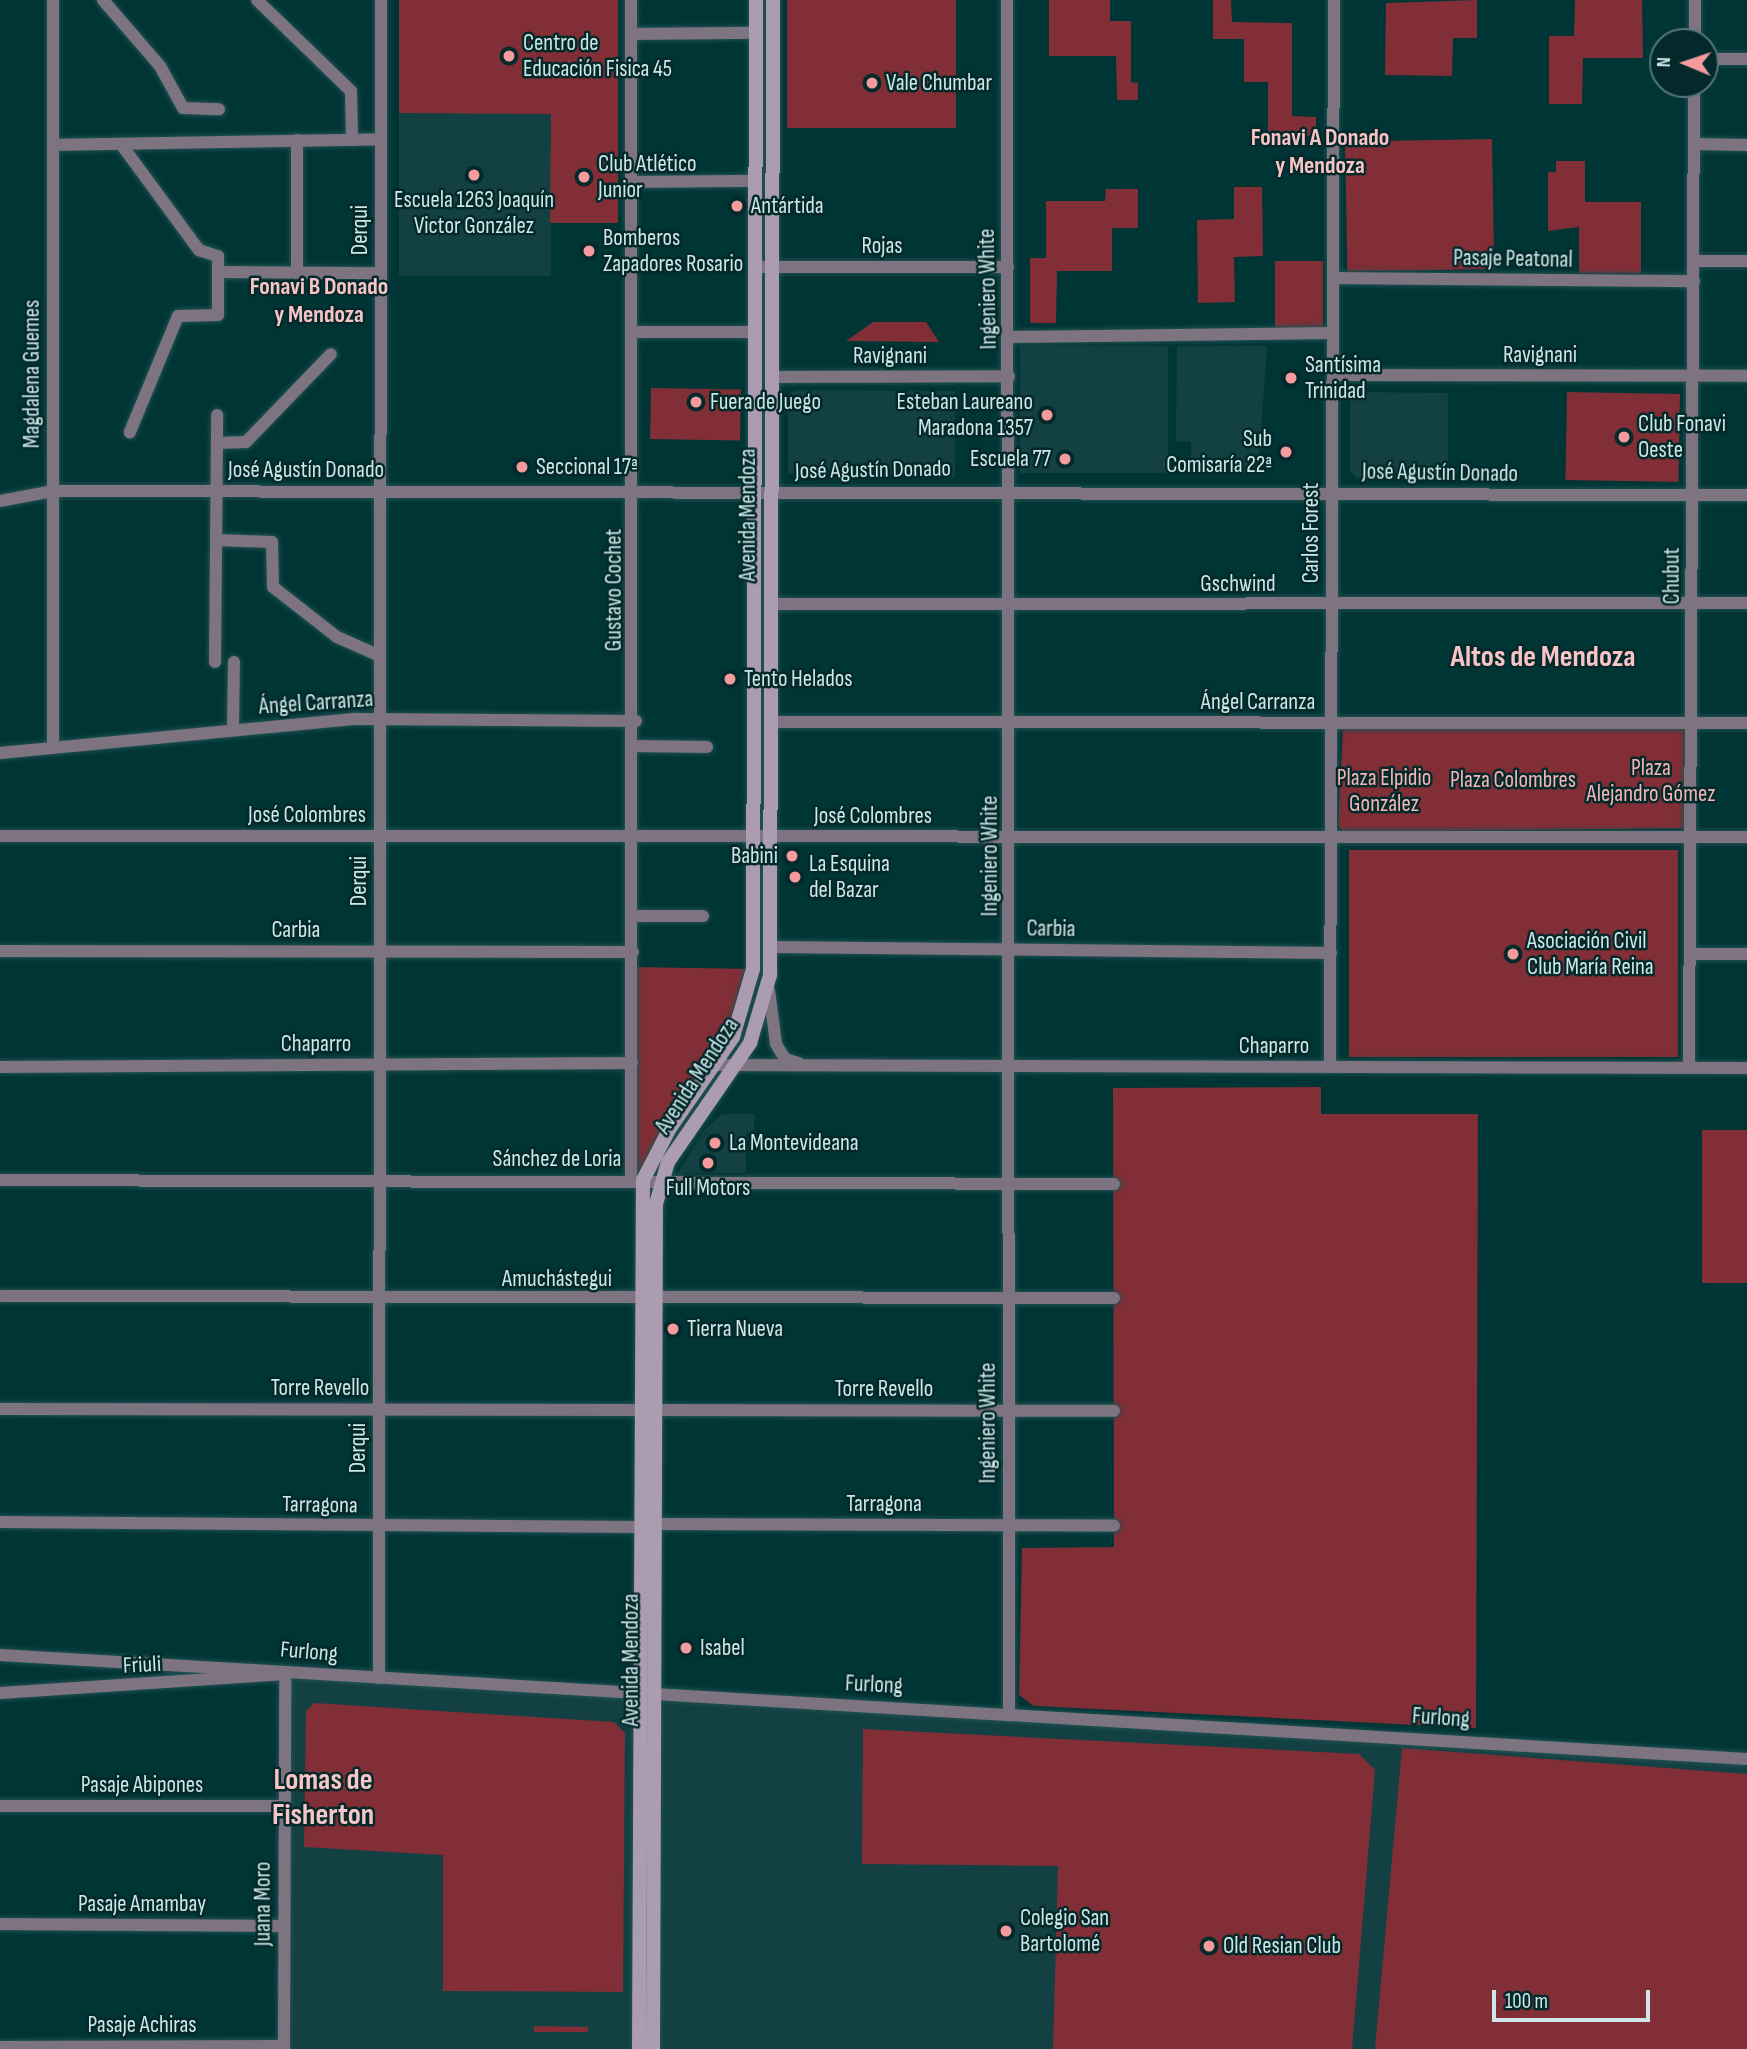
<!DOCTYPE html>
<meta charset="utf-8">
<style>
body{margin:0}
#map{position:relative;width:1747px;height:2049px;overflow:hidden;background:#003536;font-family:"Sofia Sans Condensed",sans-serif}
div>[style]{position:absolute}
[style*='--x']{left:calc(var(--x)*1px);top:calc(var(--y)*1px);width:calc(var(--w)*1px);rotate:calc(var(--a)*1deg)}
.built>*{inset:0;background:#134042;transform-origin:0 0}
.green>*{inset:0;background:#812e36;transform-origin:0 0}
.roads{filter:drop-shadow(0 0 2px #215152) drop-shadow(0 0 2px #215152)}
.street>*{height:12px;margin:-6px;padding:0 6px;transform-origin:6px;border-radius:6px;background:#7e7481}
.secondary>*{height:14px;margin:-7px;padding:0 7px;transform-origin:7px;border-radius:7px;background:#ac9cb1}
.dots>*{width:19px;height:19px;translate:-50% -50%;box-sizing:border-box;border:4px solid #04292b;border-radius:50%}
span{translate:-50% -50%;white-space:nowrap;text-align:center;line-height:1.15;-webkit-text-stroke:5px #04292b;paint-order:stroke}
.poi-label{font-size:23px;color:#cee6e6}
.left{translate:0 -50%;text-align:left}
.right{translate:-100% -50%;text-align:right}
.street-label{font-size:23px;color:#cee6e6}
.park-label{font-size:23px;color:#f8b5b6}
.neighbourhood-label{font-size:24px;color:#f9c4c5;font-weight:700}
.district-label{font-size:30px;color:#f9c4c5;font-weight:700}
.north{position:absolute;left:1649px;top:28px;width:70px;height:70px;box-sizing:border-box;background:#04292b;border:2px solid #557576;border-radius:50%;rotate:272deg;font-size:19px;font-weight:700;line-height:28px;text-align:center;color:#cee6e6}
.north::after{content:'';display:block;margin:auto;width:24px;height:32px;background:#f59b9e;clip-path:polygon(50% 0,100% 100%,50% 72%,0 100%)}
.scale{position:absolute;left:1492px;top:1990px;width:158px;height:32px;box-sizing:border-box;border:4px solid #cee6e6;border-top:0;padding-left:9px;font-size:21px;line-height:24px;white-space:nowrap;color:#cee6e6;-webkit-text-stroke:5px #04292b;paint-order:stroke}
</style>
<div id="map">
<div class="built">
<div style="left:399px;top:113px;width:152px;height:163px"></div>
<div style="left:1168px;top:346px;width:127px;height:148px;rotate:90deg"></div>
<div style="clip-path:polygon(1177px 346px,1267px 346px,1258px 474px,1191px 474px,1191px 442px,1176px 441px)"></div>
<div style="clip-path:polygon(795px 390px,955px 391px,955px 477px,788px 473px,788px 395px)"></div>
<div style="clip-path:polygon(1350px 392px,1448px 393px,1448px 479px,1357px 478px,1350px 471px)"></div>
<div style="clip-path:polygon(722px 1114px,754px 1114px,754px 1132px,746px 1133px,746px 1173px,678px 1173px,704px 1130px)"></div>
<div style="clip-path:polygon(285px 1674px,1747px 1759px,1747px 2049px,284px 2049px)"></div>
</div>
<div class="green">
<div style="clip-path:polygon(399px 0,618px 0,618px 223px,550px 223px,551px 114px,399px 113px)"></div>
<div style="left:787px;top:0;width:169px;height:128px"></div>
<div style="clip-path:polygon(1049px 0,1110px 0,1110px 21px,1131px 21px,1131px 82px,1138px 83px,1138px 100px,1117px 100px,1116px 56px,1049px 56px)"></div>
<div style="clip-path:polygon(1213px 0,1231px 0,1232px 22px,1292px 23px,1292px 116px,1316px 117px,1316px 136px,1268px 136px,1268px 82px,1244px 82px,1244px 39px,1213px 39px)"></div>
<div style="clip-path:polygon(1477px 0,1477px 38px,1453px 38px,1452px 76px,1385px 75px,1386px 3px)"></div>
<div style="clip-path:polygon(1575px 0,1642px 0,1643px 58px,1583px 58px,1582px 104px,1549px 104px,1549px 36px,1574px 36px)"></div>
<div style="left:1492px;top:139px;width:130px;height:147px;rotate:89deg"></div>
<div style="clip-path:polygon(1556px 161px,1585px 161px,1585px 202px,1641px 202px,1641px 273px,1579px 273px,1579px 227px,1548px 231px,1548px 172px,1556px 172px)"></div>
<div style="clip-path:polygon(1234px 187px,1262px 187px,1263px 256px,1234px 257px,1235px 302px,1198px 303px,1197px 220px,1234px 219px)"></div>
<div style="clip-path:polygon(1106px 189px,1138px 189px,1138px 228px,1112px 228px,1112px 271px,1057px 271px,1056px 323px,1030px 323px,1030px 258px,1046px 258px,1046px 201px,1105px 201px)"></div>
<div style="left:1275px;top:261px;width:48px;height:67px"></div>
<div style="clip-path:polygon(873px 322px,926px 322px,939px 342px,846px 341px)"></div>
<div style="left:651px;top:388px;width:90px;height:51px;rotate:1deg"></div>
<div style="left:1567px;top:392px;width:113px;height:88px;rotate:1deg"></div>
<div style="clip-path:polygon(1343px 728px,1681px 728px,1687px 733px,1687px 828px,1344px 832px,1338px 826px)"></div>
<div style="left:1349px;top:850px;width:329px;height:207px"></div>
<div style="clip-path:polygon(633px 967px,753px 969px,744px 1014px,643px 1180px,631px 1180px)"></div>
<div style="clip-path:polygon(1321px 1087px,1321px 1114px,1478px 1114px,1476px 1728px,1034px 1706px,1019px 1695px,1022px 1548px,1114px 1547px,1113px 1088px)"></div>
<div style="left:1702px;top:1130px;width:45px;height:153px"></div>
<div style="clip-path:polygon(314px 1703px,614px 1722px,625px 1733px,623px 1992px,443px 1991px,443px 1855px,304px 1847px,306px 1711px)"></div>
<div style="clip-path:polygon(863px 1729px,1359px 1754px,1375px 1770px,1352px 2049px,1053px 2049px,1058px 1866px,862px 1864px)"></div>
<div style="clip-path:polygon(1402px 1748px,1747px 1774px,1747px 2049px,1375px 2049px)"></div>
<div style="clip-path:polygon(534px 2026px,588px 2027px,588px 2032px,534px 2032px)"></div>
</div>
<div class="roads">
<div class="street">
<div style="--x:103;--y:0;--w:87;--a:49.2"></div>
<div style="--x:160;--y:66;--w:48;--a:61.3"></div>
<div style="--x:183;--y:108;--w:36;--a:2"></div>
<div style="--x:257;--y:0;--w:131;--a:44.1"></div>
<div style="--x:351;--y:91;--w:49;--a:88.8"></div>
<div style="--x:1007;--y:0;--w:1712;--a:89.93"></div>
<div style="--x:631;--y:34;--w:125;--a:-0.5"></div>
<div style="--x:1695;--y:42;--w:42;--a:-90"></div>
<div style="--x:1705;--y:59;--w:42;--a:0"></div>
<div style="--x:297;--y:140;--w:133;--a:90"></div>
<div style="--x:121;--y:144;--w:132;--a:53.7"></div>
<div style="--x:199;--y:250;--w:20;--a:18"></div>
<div style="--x:218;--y:256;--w:59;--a:90"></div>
<div style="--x:218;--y:315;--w:40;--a:178.6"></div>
<div style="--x:178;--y:316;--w:126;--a:112.5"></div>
<div style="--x:1694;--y:144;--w:53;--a:1.1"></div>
<div style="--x:53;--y:145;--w:328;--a:-1"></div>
<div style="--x:632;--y:182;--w:124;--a:-0.5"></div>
<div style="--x:1694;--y:261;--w:53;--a:0"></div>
<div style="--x:755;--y:267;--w:253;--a:0"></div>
<div style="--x:218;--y:272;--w:163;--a:0.4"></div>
<div style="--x:1333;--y:278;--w:361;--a:0.5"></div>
<div style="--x:633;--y:332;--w:122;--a:0"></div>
<div style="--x:1009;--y:337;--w:324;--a:-0.7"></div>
<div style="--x:1333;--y:375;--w:414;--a:0.1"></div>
<div style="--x:772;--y:377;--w:237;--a:-0.2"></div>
<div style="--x:217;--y:443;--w:29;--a:-2"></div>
<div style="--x:246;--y:442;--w:122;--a:-46"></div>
<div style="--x:0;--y:501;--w:54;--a:-10.7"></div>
<div style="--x:53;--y:491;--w:1694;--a:0.14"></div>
<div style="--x:216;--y:540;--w:56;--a:2"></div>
<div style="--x:272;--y:542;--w:45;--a:88.7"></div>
<div style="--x:273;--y:587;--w:81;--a:38"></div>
<div style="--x:337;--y:637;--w:47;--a:23.8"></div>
<div style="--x:771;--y:604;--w:976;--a:-0.06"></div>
<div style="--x:215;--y:662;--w:247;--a:-89.5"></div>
<div style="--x:770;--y:722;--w:977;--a:0.06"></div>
<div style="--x:233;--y:730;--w:68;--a:-89.2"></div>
<div style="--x:635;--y:746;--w:72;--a:0.8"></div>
<div style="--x:53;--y:748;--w:748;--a:-90"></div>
<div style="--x:0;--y:753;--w:358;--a:-5.5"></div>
<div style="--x:356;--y:719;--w:280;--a:0.4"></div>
<div style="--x:0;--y:836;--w:1747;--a:0.03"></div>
<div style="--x:634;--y:916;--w:69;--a:0"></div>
<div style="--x:770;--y:947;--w:561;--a:0.61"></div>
<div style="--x:0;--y:951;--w:633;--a:0.09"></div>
<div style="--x:1690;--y:954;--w:57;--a:0"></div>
<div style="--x:769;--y:990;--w:54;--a:82.6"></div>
<div style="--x:776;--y:1044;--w:17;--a:59"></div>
<div style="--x:785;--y:1059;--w:14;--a:17"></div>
<div style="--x:717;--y:1065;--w:1030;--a:0.17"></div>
<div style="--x:0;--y:1067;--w:632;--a:-0.36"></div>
<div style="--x:1330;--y:1067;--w:1067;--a:-89.79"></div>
<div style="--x:1689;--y:1067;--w:983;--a:-89.71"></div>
<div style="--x:0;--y:1180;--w:1114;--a:0.21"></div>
<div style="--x:631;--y:1180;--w:1180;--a:-90"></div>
<div style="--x:0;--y:1296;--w:1114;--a:0.1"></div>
<div style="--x:0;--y:1409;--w:640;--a:0.09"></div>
<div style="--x:654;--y:1410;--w:460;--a:0.1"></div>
<div style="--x:0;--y:1522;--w:640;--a:0.45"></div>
<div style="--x:654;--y:1524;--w:460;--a:0.2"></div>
<div style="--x:0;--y:1655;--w:1750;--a:3.41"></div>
<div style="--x:379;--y:1678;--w:1678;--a:-89.93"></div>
<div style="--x:0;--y:1693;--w:286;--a:-3.8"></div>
<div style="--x:0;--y:1806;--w:285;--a:0"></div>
<div style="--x:0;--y:1924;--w:284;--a:0.4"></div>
<div style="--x:0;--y:2047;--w:284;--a:-0.2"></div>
<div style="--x:284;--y:2049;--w:375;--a:-89.8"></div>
</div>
<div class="secondary">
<div style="--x:639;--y:2049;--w:869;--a:-89.74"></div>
<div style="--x:643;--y:1180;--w:59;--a:-62.6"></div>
<div style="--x:670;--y:1128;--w:111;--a:-55.3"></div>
<div style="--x:733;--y:1037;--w:71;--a:-73.6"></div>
<div style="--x:753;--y:969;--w:969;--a:-89.82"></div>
<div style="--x:653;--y:2049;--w:845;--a:-89.8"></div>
<div style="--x:656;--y:1204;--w:44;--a:-74.1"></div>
<div style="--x:668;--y:1162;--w:145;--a:-55.4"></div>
<div style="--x:750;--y:1043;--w:71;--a:-73.6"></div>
<div style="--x:770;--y:975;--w:975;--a:-89.82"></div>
</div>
</div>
<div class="dots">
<div style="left:509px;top:56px;background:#f59b9e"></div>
<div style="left:872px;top:83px;background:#f59b9e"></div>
<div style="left:474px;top:175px;background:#f59b9e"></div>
<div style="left:584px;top:177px;background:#f59b9e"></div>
<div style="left:737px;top:206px;background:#f59b9e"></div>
<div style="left:589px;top:251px;background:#f59b9e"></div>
<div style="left:1291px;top:378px;background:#f59b9e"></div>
<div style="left:696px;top:402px;background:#f59b9e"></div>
<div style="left:1047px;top:415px;background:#f59b9e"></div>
<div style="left:1624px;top:437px;background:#f59b9e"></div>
<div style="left:1286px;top:452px;background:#f59b9e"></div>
<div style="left:1065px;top:459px;background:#f59b9e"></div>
<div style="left:522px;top:467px;background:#f59b9e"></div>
<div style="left:730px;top:679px;background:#f59b9e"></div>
<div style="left:792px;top:856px;background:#f59b9e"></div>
<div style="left:795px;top:877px;background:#f59b9e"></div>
<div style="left:1513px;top:954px;background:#f59b9e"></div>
<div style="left:715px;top:1143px;background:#f59b9e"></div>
<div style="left:708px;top:1163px;background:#f59b9e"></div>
<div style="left:673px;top:1329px;background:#f59b9e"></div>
<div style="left:686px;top:1648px;background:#f59b9e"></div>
<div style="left:1006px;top:1931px;background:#f59b9e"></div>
<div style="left:1209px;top:1946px;background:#f59b9e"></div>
</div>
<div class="poi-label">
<span class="left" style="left:523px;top:56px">Centro de<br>Educación Fisica 45</span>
<span class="left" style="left:886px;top:83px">Vale Chumbar</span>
<span class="left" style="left:598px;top:177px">Club Atlético<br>Junior</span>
<span style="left:474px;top:213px">Escuela 1263 Joaquín<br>Victor González</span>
<span class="left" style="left:751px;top:206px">Antártida</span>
<span class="left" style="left:603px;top:251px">Bomberos<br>Zapadores Rosario</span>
<span class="left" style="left:1305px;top:378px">Santísima<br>Trinidad</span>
<span class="left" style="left:710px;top:402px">Fuera de Juego</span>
<span class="right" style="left:1033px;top:415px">Esteban Laureano<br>Maradona 1357</span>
<span class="left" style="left:1638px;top:437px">Club Fonavi<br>Oeste</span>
<span class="right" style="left:1272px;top:452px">Sub<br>Comisaría 22ª</span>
<span class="right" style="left:1051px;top:459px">Escuela 77</span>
<span class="left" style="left:536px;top:467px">Seccional 17ª</span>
<span class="left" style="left:744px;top:679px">Tento Helados</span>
<span class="right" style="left:778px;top:856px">Babini</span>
<span class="left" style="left:809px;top:877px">La Esquina<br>del Bazar</span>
<span class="left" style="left:1527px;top:954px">Asociación Civil<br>Club María Reina</span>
<span class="left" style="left:729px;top:1143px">La Montevideana</span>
<span style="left:708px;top:1188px">Full Motors</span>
<span class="left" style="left:687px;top:1329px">Tierra Nueva</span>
<span class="left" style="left:700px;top:1648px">Isabel</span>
<span class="left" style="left:1020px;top:1931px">Colegio San<br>Bartolomé</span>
<span class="left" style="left:1223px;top:1946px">Old Resian Club</span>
</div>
<div class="street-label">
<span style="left:360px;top:230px;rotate:-90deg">Derqui</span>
<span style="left:882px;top:246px">Rojas</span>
<span style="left:1513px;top:259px;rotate:1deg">Pasaje Peatonal</span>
<span style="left:988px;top:289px;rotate:-91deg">Ingeniero White</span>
<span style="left:1540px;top:355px">Ravignani</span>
<span style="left:890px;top:356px">Ravignani</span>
<span style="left:32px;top:374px;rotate:-90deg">Magdalena Guemes</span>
<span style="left:306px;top:470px">José Agustín Donado</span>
<span style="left:873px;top:470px;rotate:-1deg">José Agustín Donado</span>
<span style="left:1440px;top:473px;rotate:1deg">José Agustín Donado</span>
<span style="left:748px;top:515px;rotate:-90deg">Avenida Mendoza</span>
<span style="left:1311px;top:533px;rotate:-90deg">Carlos Forest</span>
<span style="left:1672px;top:576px;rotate:-90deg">Chubut</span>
<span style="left:1238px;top:584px">Gschwind</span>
<span style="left:614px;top:590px;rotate:-90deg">Gustavo Cochet</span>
<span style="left:1258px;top:702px">Ángel Carranza</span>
<span style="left:316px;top:703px;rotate:-4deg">Ángel Carranza</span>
<span style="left:307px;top:815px">José Colombres</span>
<span style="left:873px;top:816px">José Colombres</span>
<span style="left:990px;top:856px;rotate:-90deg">Ingeniero White</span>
<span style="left:359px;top:881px;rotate:-90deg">Derqui</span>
<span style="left:1051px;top:929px;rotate:1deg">Carbia</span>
<span style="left:296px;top:930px">Carbia</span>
<span style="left:316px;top:1044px">Chaparro</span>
<span style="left:1274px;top:1046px">Chaparro</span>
<span style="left:697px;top:1076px;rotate:-57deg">Avenida Mendoza</span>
<span style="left:557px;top:1159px">Sánchez de Loria</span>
<span style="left:557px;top:1279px">Amuchástegui</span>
<span style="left:320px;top:1388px">Torre Revello</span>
<span style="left:884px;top:1389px">Torre Revello</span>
<span style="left:988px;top:1423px;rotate:-90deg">Ingeniero White</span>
<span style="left:358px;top:1448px;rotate:-90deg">Derqui</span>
<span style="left:884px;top:1504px">Tarragona</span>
<span style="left:320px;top:1505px;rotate:1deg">Tarragona</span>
<span style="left:309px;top:1652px;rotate:5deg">Furlong</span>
<span style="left:631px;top:1660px;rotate:-90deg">Avenida Mendoza</span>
<span style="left:142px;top:1665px;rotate:-3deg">Friuli</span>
<span style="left:874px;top:1685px;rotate:3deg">Furlong</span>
<span style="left:1441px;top:1718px;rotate:4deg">Furlong</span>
<span style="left:142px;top:1785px">Pasaje Abipones</span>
<span style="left:142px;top:1904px">Pasaje Amambay</span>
<span style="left:263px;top:1904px;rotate:-90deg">Juana Moro</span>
<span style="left:142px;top:2025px">Pasaje Achiras</span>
</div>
<div class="park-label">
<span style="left:1651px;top:781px">Plaza<br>Alejandro Gómez</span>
<span style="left:1384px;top:791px">Plaza Elpidio<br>González</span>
<span style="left:1513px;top:780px">Plaza Colombres</span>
</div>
<div class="neighbourhood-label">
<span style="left:1320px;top:152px">Fonavi A Donado<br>y Mendoza</span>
<span style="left:319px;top:301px">Fonavi B Donado<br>y Mendoza</span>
</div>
<div class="district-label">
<span style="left:1543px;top:657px">Altos de Mendoza</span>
<span style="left:323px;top:1797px">Lomas de<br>Fisherton</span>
</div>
<div class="north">N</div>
<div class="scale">100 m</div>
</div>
